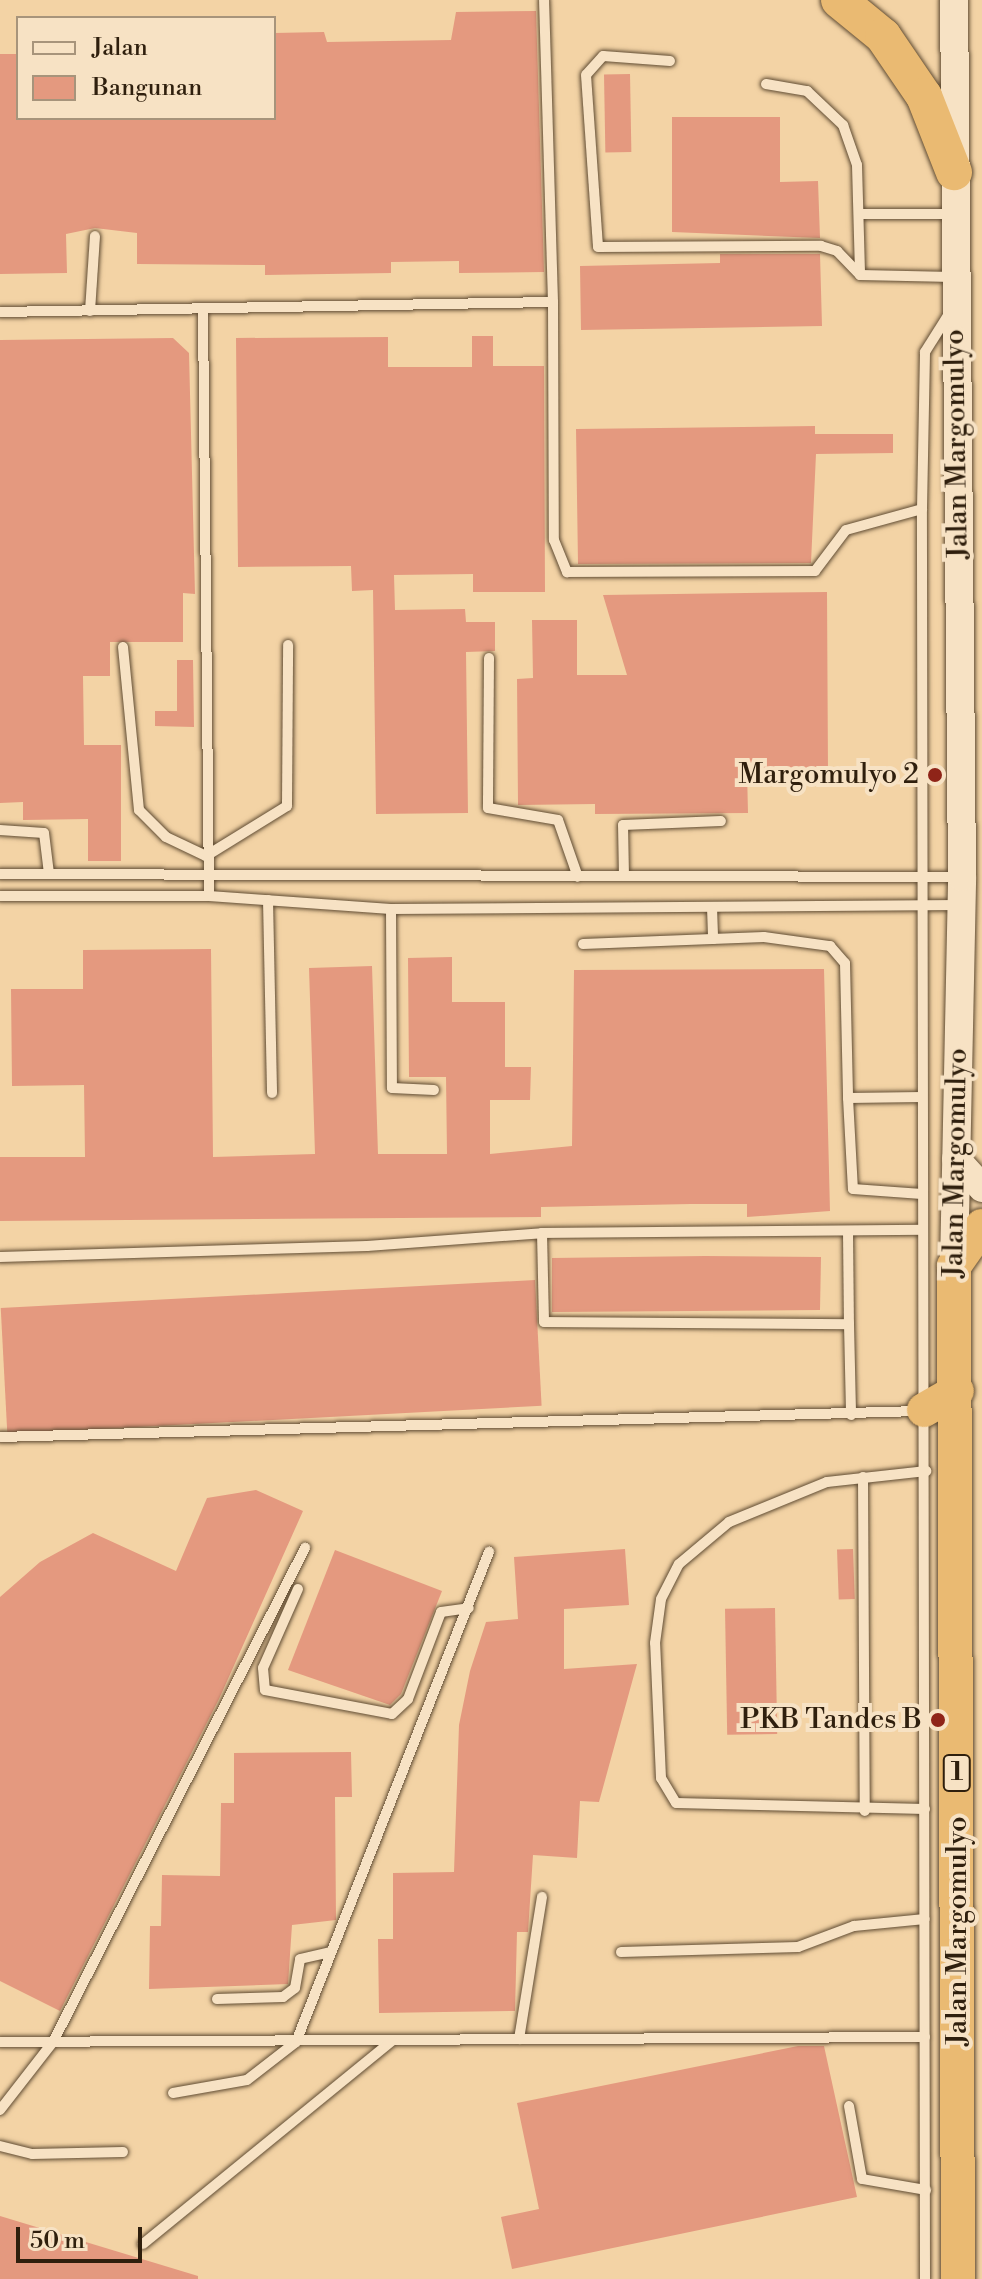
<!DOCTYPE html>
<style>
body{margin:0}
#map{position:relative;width:982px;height:2279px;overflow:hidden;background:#f3d3a5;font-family:"Libre Bodoni",serif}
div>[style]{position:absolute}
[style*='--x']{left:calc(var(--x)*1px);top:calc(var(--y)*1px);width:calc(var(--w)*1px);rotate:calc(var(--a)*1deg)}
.building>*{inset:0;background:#e4997f;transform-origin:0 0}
.roads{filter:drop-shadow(0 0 2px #604c33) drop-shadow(0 0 2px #604c33)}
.service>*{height:10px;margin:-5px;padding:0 5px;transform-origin:5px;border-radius:5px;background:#f7e2c4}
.secondary>*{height:28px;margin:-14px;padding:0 14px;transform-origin:14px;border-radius:14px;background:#f7e2c4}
.trunk>*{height:34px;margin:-17px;padding:0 17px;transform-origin:17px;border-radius:17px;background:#eaba72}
.motorway>*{height:36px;margin:-18px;padding:0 18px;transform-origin:18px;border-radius:18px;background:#eaba72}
.dots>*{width:22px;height:22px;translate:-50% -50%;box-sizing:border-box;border:4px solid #f7e2c4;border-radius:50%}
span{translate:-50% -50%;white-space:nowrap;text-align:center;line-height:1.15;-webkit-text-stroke:8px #f7e2c4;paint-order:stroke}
.shield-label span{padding:2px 6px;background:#f7e2c4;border:2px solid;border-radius:6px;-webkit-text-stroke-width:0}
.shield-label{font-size:26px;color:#2f1f0d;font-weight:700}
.street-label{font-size:28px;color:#2f1f0d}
.poi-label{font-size:28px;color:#2f1f0d}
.right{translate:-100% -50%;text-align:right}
.legend{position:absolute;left:16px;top:16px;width:260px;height:104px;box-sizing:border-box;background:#f7e2c4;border:2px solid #a7947b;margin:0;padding:10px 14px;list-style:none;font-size:24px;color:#2f1f0d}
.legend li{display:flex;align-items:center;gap:16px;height:40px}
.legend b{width:40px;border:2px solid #a7947b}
.scale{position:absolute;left:16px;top:2227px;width:126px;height:36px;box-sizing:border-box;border:4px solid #2f1f0d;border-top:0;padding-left:10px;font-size:24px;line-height:28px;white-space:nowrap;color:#2f1f0d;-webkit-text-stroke:6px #f7e2c4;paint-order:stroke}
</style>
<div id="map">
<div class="building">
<div style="clip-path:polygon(536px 11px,544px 272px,459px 273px,459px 261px,391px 262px,391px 273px,265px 275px,265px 265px,137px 264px,137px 233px,95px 228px,66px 234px,67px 273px,0 274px,0 54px,18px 54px,18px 118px,274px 118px,274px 33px,324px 32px,327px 42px,451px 40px,456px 12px)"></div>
<div style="left:630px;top:74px;width:78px;height:26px;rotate:89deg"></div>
<div style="clip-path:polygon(672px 117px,780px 117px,780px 182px,818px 181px,820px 238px,672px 232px)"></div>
<div style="clip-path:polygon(720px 254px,820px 254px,822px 326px,581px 330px,580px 266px,720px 263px)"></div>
<div style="clip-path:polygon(472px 336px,493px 336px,493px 366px,544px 366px,545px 592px,473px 592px,473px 574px,394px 575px,395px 610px,465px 609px,466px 622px,495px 622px,495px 651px,466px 652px,468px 813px,376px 814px,373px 590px,352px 591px,351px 566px,238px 567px,236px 338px,388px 337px,388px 367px,472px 367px)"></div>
<div style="clip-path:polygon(173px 338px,189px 353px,195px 594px,183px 593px,183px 642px,110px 642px,110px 676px,83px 676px,84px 745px,121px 745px,121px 861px,88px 861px,88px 819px,23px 820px,23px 802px,0 803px,0 340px)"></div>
<div style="clip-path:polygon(815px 426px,815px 434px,893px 434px,893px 453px,816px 454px,811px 563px,578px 564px,576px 429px)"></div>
<div style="clip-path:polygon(827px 592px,828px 771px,747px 771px,748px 813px,595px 814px,595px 804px,518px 805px,517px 679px,533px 678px,532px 620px,577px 620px,577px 675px,627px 675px,603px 595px)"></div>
<div style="clip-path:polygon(177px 660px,193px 660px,194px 727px,155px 726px,155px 711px,177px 711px)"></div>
<div style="clip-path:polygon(211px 949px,213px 1157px,315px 1154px,309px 968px,372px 966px,378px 1154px,447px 1154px,446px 1077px,409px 1077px,408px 958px,452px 957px,452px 1002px,505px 1002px,505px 1067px,531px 1067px,530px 1100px,490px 1100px,490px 1154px,572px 1146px,574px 970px,824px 969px,830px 1211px,747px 1217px,747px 1204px,691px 1204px,541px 1207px,541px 1217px,0 1221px,0 1157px,85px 1157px,84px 1085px,12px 1086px,11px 989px,83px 989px,83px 950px)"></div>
<div style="clip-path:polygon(705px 1256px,821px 1257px,820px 1310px,552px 1312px,552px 1258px)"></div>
<div style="left:535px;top:1280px;width:126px;height:535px;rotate:87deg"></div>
<div style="clip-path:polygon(256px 1490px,303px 1511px,219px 1699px,60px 2011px,0 1981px,0 1597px,40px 1562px,93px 1533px,176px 1571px,207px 1498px)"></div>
<div style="clip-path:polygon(625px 1549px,629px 1605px,564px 1609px,564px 1669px,637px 1664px,599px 1802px,580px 1801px,577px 1858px,533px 1855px,528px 1932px,517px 1932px,515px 2011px,379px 2013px,378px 1939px,393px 1939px,393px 1873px,454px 1872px,459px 1725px,470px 1671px,486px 1622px,518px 1619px,514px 1557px)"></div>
<div style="left:853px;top:1549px;width:50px;height:16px;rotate:88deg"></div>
<div style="clip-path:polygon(335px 1550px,442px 1591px,401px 1694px,390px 1705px,288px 1670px)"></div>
<div style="left:775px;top:1608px;width:126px;height:50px;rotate:89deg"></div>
<div style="clip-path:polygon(351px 1752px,352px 1797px,335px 1797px,336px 1920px,292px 1925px,288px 1984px,149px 1989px,150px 1926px,161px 1926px,162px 1875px,220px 1876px,221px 1803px,234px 1803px,234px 1753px)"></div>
<div style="clip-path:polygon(798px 2046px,824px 2046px,857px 2197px,512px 2269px,501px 2217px,539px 2209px,517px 2103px)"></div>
<div style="clip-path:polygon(0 2216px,198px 2276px,198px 2279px,0 2279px)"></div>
</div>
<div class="roads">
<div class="service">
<div style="--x:670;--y:61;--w:67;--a:-175.7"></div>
<div style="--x:603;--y:56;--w:25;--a:132"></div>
<div style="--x:586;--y:75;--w:172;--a:86"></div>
<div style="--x:598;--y:247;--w:223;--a:-0.3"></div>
<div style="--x:821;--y:246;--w:17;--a:17"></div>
<div style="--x:837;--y:251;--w:33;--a:46"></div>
<div style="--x:860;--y:275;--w:93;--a:1.2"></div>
<div style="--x:766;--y:84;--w:42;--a:9.7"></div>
<div style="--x:807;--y:91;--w:50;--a:43.4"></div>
<div style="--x:843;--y:125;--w:42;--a:70.7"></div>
<div style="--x:857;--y:165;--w:110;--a:88.4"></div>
<div style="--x:859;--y:214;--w:94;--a:0"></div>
<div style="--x:553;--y:302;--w:238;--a:89.8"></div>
<div style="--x:554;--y:540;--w:35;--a:68"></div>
<div style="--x:567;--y:572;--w:248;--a:-0.2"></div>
<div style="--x:815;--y:571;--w:51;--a:-52.9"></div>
<div style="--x:846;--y:530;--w:79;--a:-15.4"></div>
<div style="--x:90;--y:311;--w:75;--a:-86.2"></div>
<div style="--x:203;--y:311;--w:585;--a:89.41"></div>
<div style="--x:0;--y:312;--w:553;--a:-1.04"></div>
<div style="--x:553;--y:302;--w:302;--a:-91.7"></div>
<div style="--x:123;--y:647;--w:164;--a:84.4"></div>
<div style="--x:139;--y:810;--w:38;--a:45"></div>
<div style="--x:166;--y:837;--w:44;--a:25.4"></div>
<div style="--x:206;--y:856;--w:95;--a:-31.7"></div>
<div style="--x:287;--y:806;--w:161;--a:-89.6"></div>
<div style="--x:489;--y:658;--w:150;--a:90.4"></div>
<div style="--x:488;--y:808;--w:71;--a:9.7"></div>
<div style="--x:558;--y:820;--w:60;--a:70.7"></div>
<div style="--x:0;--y:830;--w:44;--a:3.9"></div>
<div style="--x:44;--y:833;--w:41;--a:83"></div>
<div style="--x:0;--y:874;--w:962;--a:0.18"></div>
<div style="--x:624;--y:876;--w:51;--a:-91.1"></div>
<div style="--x:623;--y:825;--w:98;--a:-2.3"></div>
<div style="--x:0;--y:896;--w:209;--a:0"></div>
<div style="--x:209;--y:896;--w:182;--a:4.1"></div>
<div style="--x:391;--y:909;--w:569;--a:-0.4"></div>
<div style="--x:268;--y:900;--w:193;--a:88.8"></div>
<div style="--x:712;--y:907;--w:32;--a:88"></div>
<div style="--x:391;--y:909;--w:179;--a:89.7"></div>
<div style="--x:392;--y:1088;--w:42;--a:2.7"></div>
<div style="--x:583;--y:944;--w:181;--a:-2.2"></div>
<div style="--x:764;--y:937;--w:67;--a:7.8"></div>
<div style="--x:830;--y:946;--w:23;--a:49"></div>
<div style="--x:845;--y:963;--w:135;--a:88.7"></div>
<div style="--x:848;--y:1098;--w:74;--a:-0.8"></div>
<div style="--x:848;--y:1098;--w:91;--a:86.9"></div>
<div style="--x:853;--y:1189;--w:69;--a:4.1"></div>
<div style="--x:848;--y:1232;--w:92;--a:89.4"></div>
<div style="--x:542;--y:1233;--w:89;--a:88.7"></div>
<div style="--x:544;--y:1322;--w:305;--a:0.4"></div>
<div style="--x:849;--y:1324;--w:91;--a:88.7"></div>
<div style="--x:0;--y:1257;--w:367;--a:-1.7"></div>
<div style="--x:367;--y:1246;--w:175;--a:-4.2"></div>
<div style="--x:542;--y:1233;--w:379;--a:-0.5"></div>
<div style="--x:0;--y:1437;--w:918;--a:-1.62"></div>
<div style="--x:863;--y:1477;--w:334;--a:89.7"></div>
<div style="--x:298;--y:1589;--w:86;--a:113.9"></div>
<div style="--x:263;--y:1668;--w:22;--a:85"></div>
<div style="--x:265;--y:1690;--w:129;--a:10.7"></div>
<div style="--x:392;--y:1714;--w:22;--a:-43"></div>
<div style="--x:408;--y:1699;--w:93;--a:-69.2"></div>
<div style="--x:441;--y:1612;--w:28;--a:-8"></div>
<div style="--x:925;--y:1809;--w:249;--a:-178.6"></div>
<div style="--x:676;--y:1803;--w:29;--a:-121"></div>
<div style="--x:661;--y:1778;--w:135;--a:-92.5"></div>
<div style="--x:655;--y:1643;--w:44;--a:-82.2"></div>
<div style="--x:661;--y:1599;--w:39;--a:-63"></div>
<div style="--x:679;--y:1564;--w:65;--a:-40"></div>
<div style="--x:729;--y:1522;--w:106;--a:-22.2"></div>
<div style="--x:827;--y:1482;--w:100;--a:-6.3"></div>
<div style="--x:621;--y:1952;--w:177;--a:-1.6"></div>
<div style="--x:798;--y:1947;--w:60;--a:-20.6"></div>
<div style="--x:854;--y:1926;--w:71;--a:-5.6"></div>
<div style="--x:217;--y:1999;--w:66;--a:-1.7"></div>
<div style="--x:283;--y:1997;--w:15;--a:-37"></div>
<div style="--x:295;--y:1988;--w:29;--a:-80"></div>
<div style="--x:300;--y:1959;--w:32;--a:-13"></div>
<div style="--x:519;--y:2039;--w:144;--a:-80.8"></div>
<div style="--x:0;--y:2042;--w:925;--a:-0.31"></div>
<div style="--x:173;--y:2093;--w:75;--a:-10"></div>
<div style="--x:247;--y:2080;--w:62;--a:-37.8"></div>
<div style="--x:296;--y:2042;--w:527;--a:-68.5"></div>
<div style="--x:849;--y:2106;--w:74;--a:79.9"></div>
<div style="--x:862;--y:2179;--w:65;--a:9.8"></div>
<div style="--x:0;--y:2110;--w:86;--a:-52.1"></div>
<div style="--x:53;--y:2042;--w:555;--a:-62.97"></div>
<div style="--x:0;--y:2146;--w:33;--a:14"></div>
<div style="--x:32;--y:2154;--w:91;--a:-1.3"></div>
<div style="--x:143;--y:2244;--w:321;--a:-39.2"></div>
<div style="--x:925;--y:2279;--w:1770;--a:-90.1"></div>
<div style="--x:922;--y:509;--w:157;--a:-88.9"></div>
<div style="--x:925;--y:352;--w:51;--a:-57.9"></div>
</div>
<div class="secondary">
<div style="--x:956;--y:1159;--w:39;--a:48"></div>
<div style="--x:954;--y:1266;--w:389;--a:-88.8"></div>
<div style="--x:962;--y:877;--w:877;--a:-90.52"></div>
</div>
<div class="trunk">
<div style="--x:924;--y:1410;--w:38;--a:-30"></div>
<div style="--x:958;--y:2279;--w:1013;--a:-90.23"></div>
<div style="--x:954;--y:1266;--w:49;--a:-55"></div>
</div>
<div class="motorway">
<div style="--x:839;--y:0;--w:57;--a:39.3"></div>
<div style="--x:883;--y:36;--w:73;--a:55.7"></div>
<div style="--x:924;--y:96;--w:82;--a:68.5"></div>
</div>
</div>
<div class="dots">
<div style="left:935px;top:775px;background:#8f2418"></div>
<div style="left:938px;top:1720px;background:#8f2418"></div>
</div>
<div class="shield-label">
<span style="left:957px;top:1773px">1</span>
</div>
<div class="street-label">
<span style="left:957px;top:444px;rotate:-91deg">Jalan Margomulyo</span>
<span style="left:956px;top:1163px;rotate:-89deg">Jalan Margomulyo</span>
<span style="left:958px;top:1931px;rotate:-90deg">Jalan Margomulyo</span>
</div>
<div class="poi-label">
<span class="right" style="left:919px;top:775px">Margomulyo 2</span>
<span class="right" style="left:922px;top:1720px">PKB Tandes B</span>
</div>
<ul class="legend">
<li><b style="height:10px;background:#f7e2c4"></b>Jalan</li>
<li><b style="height:22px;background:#e4997f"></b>Bangunan</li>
</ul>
<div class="scale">50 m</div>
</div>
